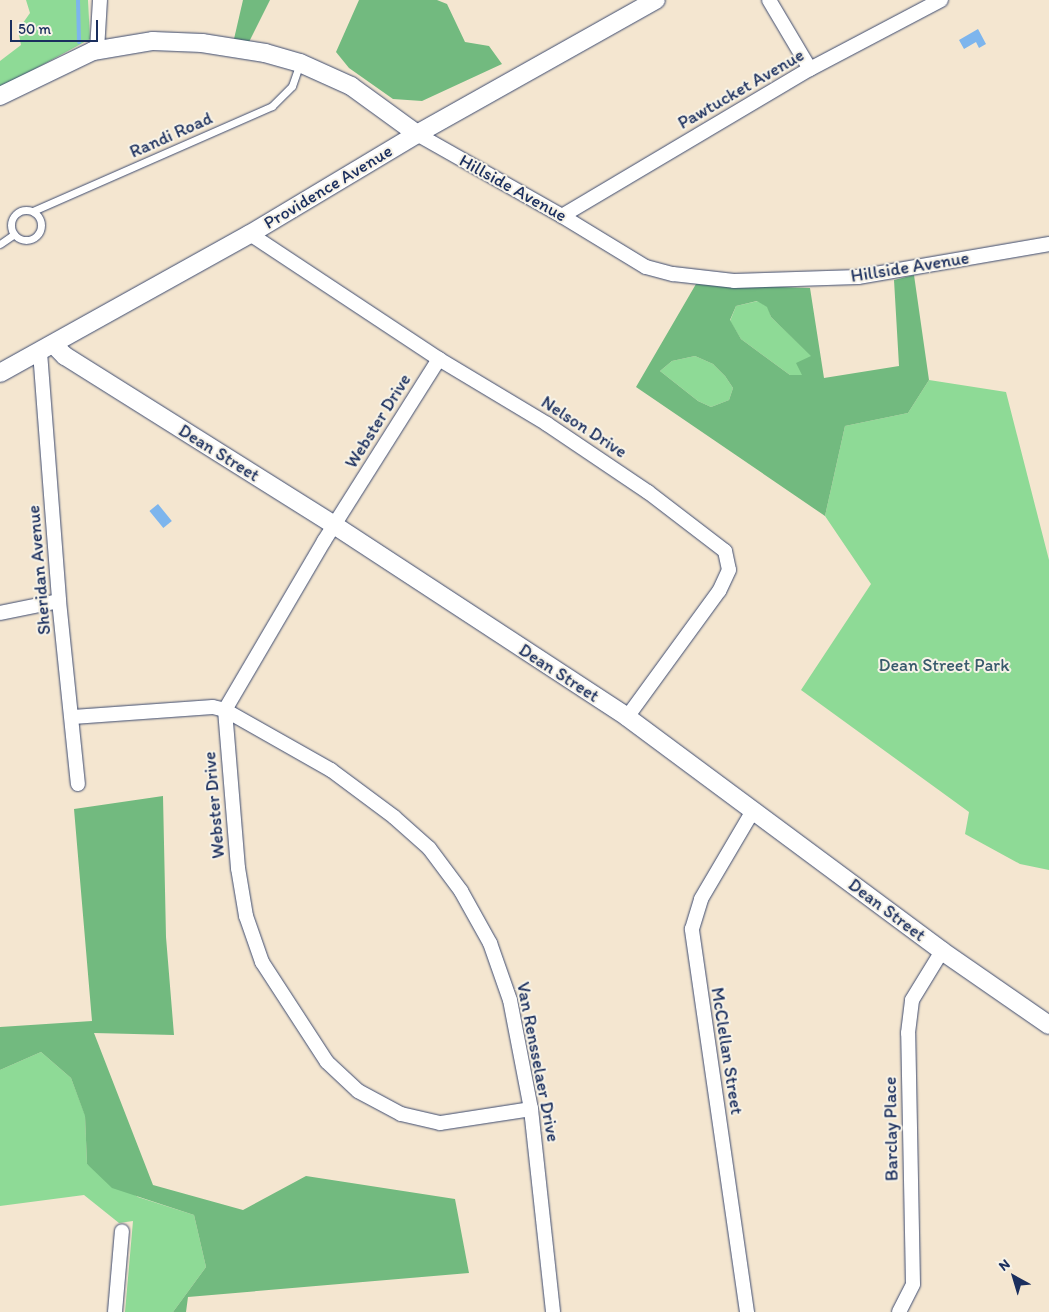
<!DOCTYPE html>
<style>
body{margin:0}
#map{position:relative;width:1049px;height:1312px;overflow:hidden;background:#f4e6d0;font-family:Itim,sans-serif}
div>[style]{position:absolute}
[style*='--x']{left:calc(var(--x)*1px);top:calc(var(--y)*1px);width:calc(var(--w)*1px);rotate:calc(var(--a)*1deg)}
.green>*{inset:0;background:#8eda96}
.forest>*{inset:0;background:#72ba7f}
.water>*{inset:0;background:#7db5ed;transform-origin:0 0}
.stream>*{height:4px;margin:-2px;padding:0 2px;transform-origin:2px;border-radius:2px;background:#7db5ed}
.roads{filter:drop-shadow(0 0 1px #3c4a6f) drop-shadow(0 0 1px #3c4a6f)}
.service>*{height:7px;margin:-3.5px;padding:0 3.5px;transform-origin:3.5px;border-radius:3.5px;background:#fff}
.service>.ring{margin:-3.5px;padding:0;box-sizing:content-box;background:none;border:7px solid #fff;border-radius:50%}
.minor>*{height:14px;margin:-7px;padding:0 7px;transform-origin:7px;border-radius:7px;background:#fff}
.tertiary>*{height:18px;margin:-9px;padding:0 9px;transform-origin:9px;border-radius:9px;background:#fff}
span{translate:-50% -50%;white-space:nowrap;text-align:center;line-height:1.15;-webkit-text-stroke:4px #f7f3e8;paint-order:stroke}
.street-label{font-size:18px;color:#1b2f5e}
.park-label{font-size:18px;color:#385a6c}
.north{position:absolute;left:989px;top:1252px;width:50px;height:50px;-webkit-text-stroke:4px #f7f3e8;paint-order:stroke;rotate:321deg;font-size:14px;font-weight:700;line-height:20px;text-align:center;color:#1b2f5e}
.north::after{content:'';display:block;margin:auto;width:18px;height:22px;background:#1b2f5e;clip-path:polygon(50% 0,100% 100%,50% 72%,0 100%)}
.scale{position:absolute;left:10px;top:20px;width:88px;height:22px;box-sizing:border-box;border:2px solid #1b2f5e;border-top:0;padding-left:6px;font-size:15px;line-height:18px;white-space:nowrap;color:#1b2f5e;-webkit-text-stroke:4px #f7f3e8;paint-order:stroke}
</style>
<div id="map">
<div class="green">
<div style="clip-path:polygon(26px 0,88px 0,90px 39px,0 88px,0 61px,21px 45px,18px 30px,30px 13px)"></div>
<div style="clip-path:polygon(758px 301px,768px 307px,771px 317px,812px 356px,802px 375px,790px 375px,741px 339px,730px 321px,736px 306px)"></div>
<div style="clip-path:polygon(695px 356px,713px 364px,725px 376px,733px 388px,729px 400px,711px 407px,698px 401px,660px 371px,672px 361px)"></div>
<div style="clip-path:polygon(929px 380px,1006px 392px,1049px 560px,1049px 870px,1020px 864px,965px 834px,969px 812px,801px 690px,871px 584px,825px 516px,845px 426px,908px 413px)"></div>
<div style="clip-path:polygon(41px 1052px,71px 1078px,85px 1115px,87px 1164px,138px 1197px,194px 1215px,206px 1267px,173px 1312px,125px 1312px,133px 1221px,119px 1223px,84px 1195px,0 1206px,0 1070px)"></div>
</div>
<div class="forest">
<div style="clip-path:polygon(243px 0,270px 0,249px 42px,234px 39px)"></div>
<div style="clip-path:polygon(359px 0,437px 0,447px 4px,465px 42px,489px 46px,502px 64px,422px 101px,393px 99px,349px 68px,336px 52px)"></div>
<div style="clip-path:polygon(evenodd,914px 275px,929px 380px,908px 413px,845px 426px,825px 516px,636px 387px,696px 284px,810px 288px,824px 378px,899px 366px,894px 280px,914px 275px,757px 301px,767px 307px,771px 317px,811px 356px,796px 363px,802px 375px,790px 375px,741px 339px,730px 320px,736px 306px,757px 301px,914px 275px,695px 356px,713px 364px,725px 376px,733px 388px,729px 400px,711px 407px,698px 401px,660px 371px,672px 361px,695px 356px)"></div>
<div style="clip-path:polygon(163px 796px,166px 937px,174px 1035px,94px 1033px,153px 1185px,243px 1210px,306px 1176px,455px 1199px,469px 1273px,188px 1297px,186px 1312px,173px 1312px,206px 1267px,194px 1215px,112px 1188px,87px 1164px,85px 1116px,71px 1078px,41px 1052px,0 1070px,0 1027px,92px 1021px,74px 809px)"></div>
</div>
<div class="water">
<div style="clip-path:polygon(978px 29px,986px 44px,979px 48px,976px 42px,964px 49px,959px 40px)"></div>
<div style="left:158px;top:504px;width:22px;height:11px;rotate:51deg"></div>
</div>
<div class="stream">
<div style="--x:78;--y:0;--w:42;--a:88.6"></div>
</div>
<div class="roads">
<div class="service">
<div class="ring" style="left:11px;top:210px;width:23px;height:23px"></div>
<div style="--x:33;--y:211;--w:261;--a:-23.7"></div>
<div style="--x:272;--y:106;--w:28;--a:-45"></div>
<div style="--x:292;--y:86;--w:24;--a:-71"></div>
<div style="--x:0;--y:244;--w:16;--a:-35"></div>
</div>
<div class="minor">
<div style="--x:769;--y:0;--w:80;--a:59.3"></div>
<div style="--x:97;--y:50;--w:50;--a:-86.6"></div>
<div style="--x:417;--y:134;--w:167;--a:29.5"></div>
<div style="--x:562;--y:216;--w:98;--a:31.3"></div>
<div style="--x:646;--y:267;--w:28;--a:15"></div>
<div style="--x:673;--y:274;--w:61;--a:6.5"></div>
<div style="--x:734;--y:281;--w:124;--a:-1.8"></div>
<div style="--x:858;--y:277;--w:194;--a:-9.8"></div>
<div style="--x:562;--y:216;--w:288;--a:-30.7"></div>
<div style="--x:810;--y:69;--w:148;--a:-27.8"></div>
<div style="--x:250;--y:234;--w:227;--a:33.5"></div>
<div style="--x:439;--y:359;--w:126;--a:31"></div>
<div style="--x:547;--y:424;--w:122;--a:34"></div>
<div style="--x:648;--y:492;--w:97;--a:37.5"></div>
<div style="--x:725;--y:551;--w:19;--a:78"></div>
<div style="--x:729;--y:570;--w:23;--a:115"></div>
<div style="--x:719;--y:591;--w:156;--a:126.1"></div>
<div style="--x:40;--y:352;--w:250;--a:85.6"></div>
<div style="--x:59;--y:601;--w:184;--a:84.1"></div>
<div style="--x:439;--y:359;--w:215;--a:122.3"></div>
<div style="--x:324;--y:541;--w:196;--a:120.4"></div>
<div style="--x:225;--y:710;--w:159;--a:85.3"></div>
<div style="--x:238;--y:868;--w:49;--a:80.5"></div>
<div style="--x:246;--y:916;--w:49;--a:70.8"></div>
<div style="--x:262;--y:962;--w:119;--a:57"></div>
<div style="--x:327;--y:1062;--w:42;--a:43.1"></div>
<div style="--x:358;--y:1091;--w:49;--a:28.1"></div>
<div style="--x:401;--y:1114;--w:40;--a:13"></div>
<div style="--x:440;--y:1123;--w:92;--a:-8.7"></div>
<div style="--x:0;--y:613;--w:60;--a:-11.5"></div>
<div style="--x:73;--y:717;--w:140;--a:-4.1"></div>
<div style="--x:213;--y:707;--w:12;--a:14"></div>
<div style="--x:225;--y:710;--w:122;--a:29.5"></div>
<div style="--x:331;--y:770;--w:79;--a:36.7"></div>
<div style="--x:394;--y:817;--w:47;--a:41.5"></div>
<div style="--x:429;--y:848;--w:54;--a:53.3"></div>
<div style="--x:461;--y:891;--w:60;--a:60.9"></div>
<div style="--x:490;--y:943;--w:60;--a:70.7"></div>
<div style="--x:510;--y:1000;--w:111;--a:79.1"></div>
<div style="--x:531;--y:1109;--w:204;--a:83.8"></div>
<div style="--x:115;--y:1312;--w:81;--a:-85.1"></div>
<div style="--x:747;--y:1312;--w:387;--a:-98.2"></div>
<div style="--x:692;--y:929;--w:31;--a:-73"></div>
<div style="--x:701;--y:899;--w:104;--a:-59.5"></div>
<div style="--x:899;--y:1312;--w:31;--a:-63"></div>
<div style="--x:913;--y:1284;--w:251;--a:-91.1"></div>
<div style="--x:908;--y:1033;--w:33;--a:-83"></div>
<div style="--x:912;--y:1000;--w:57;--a:-58.5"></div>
</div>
<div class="tertiary">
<div style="--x:0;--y:96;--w:103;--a:-25.8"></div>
<div style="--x:93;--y:51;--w:61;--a:-9.5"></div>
<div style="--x:153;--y:41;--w:49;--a:2.3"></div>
<div style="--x:202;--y:43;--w:64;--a:9"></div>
<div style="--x:265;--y:53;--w:36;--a:16"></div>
<div style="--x:300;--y:63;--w:56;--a:24.3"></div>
<div style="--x:351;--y:86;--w:82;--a:36"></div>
<div style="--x:53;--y:344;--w:17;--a:45"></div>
<div style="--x:65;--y:356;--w:318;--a:32.1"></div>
<div style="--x:334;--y:525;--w:350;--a:33.2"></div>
<div style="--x:627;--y:717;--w:392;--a:36.6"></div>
<div style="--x:942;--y:951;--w:130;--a:34.7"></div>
<div style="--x:0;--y:373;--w:286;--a:-29.1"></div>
<div style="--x:250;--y:234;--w:195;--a:-30.9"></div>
<div style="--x:417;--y:134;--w:274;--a:-29.3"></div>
</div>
</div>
<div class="street-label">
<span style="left:741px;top:89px;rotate:-30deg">Pawtucket Avenue</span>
<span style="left:171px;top:135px;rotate:-24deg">Randi Road</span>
<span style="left:328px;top:187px;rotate:-31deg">Providence Avenue</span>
<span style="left:513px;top:188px;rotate:29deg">Hillside Avenue</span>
<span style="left:910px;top:267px;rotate:-9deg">Hillside Avenue</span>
<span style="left:378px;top:421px;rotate:-58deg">Webster Drive</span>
<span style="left:584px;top:427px;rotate:33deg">Nelson Drive</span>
<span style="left:219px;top:453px;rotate:32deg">Dean Street</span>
<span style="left:39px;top:570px;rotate:-95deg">Sheridan Avenue</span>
<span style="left:559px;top:673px;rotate:33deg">Dean Street</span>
<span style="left:214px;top:805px;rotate:-95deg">Webster Drive</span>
<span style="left:887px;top:910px;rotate:37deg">Dean Street</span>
<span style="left:727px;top:1051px;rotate:81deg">McClellan Street</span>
<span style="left:538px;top:1062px;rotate:79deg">Van Rensselaer Drive</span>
<span style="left:891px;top:1129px;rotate:-91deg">Barclay Place</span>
</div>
<div class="park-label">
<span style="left:944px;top:665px">Dean Street Park</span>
</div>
<div class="north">N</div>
<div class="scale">50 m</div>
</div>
